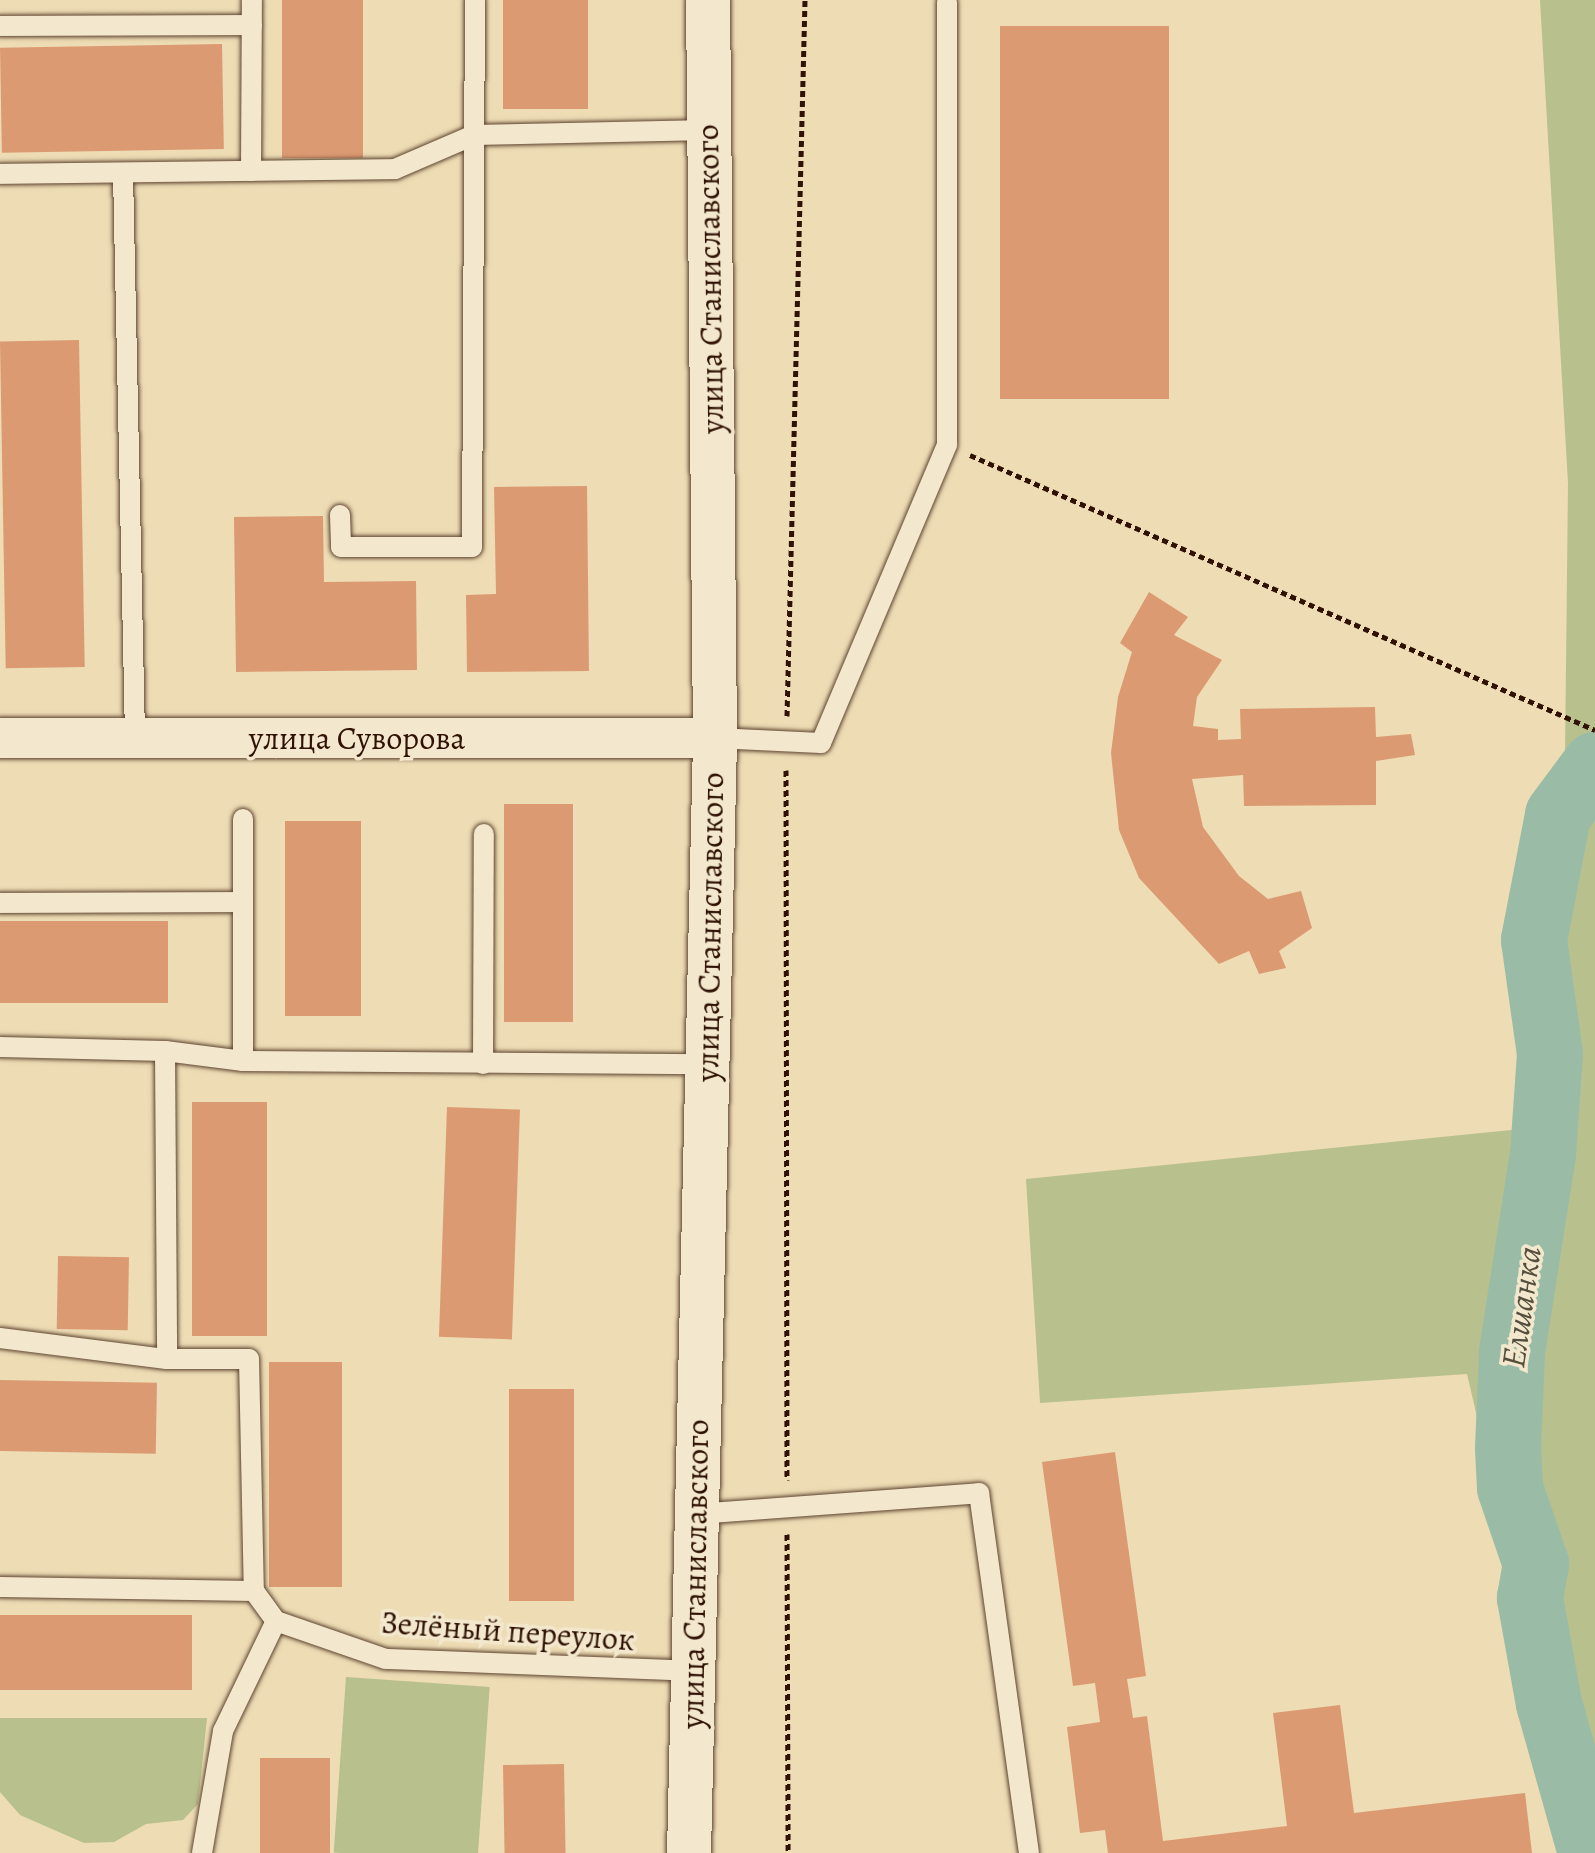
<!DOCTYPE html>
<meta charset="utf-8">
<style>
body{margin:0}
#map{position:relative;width:1595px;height:1853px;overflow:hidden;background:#eddcb4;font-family:Alegreya,serif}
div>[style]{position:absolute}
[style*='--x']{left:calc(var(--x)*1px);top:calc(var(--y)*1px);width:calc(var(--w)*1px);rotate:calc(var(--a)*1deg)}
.green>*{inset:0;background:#b8c08d;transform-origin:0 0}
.river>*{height:66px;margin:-33px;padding:0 33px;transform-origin:33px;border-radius:33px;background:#9abca7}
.building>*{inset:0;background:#dc9a72;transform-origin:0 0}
.path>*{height:5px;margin-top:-2.5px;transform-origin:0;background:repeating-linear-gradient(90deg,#2f1204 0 6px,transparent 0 10px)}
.roads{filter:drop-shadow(0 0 2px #5e4430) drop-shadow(0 0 2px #5e4430)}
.lane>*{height:20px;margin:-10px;padding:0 10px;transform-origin:10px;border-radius:10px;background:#f3e8ce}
.street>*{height:40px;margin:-20px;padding:0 20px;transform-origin:20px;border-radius:20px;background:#f3e8ce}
.secondary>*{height:44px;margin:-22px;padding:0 22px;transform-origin:22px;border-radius:22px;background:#f3e8ce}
span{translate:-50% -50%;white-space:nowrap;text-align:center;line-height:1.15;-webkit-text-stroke:7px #f3e8ce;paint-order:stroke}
.street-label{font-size:32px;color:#2f1204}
.water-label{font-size:34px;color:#544e3d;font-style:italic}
</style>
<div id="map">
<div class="green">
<div style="clip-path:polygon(1540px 0,1595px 0,1595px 1853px,1558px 1853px,1524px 1618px,1467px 1374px,1040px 1403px,1026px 1179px,1561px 1125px,1568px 483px)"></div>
<div style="left:346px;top:1677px;width:144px;height:176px;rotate:4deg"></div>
<div style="clip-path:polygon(0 1718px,207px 1718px,198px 1804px,183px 1820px,146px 1824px,114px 1842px,84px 1843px,20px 1815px,0 1792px)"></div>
</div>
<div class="river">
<div style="--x:1591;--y:1853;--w:155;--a:-105.7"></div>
<div style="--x:1549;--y:1704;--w:108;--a:-100.2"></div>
<div style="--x:1530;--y:1598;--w:35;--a:-80"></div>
<div style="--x:1536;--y:1564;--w:80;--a:-108.9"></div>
<div style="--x:1510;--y:1488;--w:40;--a:-92.9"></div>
<div style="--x:1508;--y:1448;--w:96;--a:-87.6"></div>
<div style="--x:1512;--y:1352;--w:200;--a:-81.1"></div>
<div style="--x:1543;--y:1154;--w:100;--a:-86"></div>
<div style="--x:1550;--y:1054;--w:115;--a:-98"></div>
<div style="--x:1534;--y:940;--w:127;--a:-79.1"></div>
<div style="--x:1558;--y:815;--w:62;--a:-53.5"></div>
</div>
<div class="building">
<div style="left:282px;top:0;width:81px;height:158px"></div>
<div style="left:503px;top:0;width:85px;height:109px"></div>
<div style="left:1169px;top:26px;width:373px;height:169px;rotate:90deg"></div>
<div style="left:222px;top:44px;width:105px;height:222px;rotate:89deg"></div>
<div style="left:79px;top:340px;width:327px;height:79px;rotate:89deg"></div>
<div style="clip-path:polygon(587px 486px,589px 671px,467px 672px,466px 595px,496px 594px,494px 487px)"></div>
<div style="clip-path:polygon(323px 516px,324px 582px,416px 581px,417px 670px,236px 672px,234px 517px)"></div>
<div style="clip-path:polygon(1149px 592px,1188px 617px,1174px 635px,1222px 660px,1197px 697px,1193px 726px,1218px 729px,1218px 740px,1241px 739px,1240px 709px,1375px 707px,1376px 737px,1411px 734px,1415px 755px,1376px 761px,1376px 805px,1244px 806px,1243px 775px,1192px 779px,1203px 827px,1239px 876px,1268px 899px,1301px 891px,1312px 928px,1279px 951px,1286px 968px,1259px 974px,1249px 951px,1219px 964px,1139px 878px,1119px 830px,1111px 753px,1118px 697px,1132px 652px,1120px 643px)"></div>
<div style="left:573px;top:804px;width:218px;height:69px;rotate:90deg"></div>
<div style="left:285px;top:821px;width:76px;height:195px"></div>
<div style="left:0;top:921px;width:168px;height:82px"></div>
<div style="left:192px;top:1102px;width:75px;height:234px"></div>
<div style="left:447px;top:1107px;width:73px;height:230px;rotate:2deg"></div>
<div style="left:58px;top:1256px;width:71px;height:73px;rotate:1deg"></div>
<div style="left:269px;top:1362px;width:73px;height:225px"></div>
<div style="left:0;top:1380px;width:157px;height:71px;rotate:1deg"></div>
<div style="left:509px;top:1389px;width:65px;height:212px"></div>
<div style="clip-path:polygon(1115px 1452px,1146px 1676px,1127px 1679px,1133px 1718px,1147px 1716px,1163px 1841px,1287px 1826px,1273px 1713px,1340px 1705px,1354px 1813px,1525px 1793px,1532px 1853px,1108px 1853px,1105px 1830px,1080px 1833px,1067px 1727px,1100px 1722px,1095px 1683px,1073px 1686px,1042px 1462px)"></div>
<div style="left:0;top:1615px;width:192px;height:75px"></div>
<div style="left:260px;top:1758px;width:70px;height:95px"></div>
<div style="left:564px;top:1764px;width:89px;height:61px;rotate:89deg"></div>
</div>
<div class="path">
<div style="--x:970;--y:455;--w:683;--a:23.75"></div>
<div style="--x:787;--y:716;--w:716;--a:-88.56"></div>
<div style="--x:786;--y:770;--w:710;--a:89.92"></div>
<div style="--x:787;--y:1534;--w:319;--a:89.8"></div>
</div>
<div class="roads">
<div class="lane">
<div style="--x:0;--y:26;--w:252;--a:-0.2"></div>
<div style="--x:251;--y:171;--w:171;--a:-89.7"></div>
<div style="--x:123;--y:173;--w:565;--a:88.78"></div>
<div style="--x:0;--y:174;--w:395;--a:-0.7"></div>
<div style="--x:395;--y:169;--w:86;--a:-23.3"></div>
<div style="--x:474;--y:135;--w:235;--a:-1.2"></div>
<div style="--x:340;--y:515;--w:32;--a:88"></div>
<div style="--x:341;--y:547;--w:131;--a:0"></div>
<div style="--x:472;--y:547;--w:547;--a:-89.69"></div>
<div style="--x:715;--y:738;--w:106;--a:2.7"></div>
<div style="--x:821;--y:743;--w:324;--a:-67.1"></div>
<div style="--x:947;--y:445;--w:443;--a:-90"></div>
<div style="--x:243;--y:819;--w:242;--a:90"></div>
<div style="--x:0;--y:903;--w:243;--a:-0.2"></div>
<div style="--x:0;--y:1047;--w:165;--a:1.4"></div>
<div style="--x:165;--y:1051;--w:79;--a:7.3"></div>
<div style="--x:243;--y:1061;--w:464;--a:0.4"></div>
<div style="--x:165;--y:1051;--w:308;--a:89.6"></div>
<div style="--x:483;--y:1064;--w:230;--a:-89.8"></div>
<div style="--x:0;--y:1338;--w:168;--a:7.2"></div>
<div style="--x:167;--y:1359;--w:82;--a:0"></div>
<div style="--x:249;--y:1359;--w:232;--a:88.8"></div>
<div style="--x:696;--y:1514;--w:284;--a:-4.2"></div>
<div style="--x:979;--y:1493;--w:363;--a:82.1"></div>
<div style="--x:0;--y:1587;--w:254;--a:0.9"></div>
<div style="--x:254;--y:1591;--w:37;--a:54"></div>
<div style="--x:276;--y:1621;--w:116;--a:19.1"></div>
<div style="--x:386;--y:1659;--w:307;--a:2.2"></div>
<div style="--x:202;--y:1853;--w:124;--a:-80.2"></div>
<div style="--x:223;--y:1731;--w:122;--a:-64.3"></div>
</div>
<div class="street">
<div style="--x:0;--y:738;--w:715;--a:0"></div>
</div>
<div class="secondary">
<div style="--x:689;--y:1853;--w:1115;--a:-88.66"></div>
<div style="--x:715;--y:738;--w:738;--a:-90.54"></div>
</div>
</div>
<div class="street-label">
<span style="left:710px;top:279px;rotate:-91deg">улица Станиславского</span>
<span style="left:357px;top:738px">улица Суворова</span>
<span style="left:710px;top:927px;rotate:-89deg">улица Станиславского</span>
<span style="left:695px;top:1574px;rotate:-89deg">улица Станиславского</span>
<span style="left:508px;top:1631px;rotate:4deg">Зелёный переулок</span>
</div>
<div class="water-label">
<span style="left:1521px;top:1307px;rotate:-82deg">Елшанка</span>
</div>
</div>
